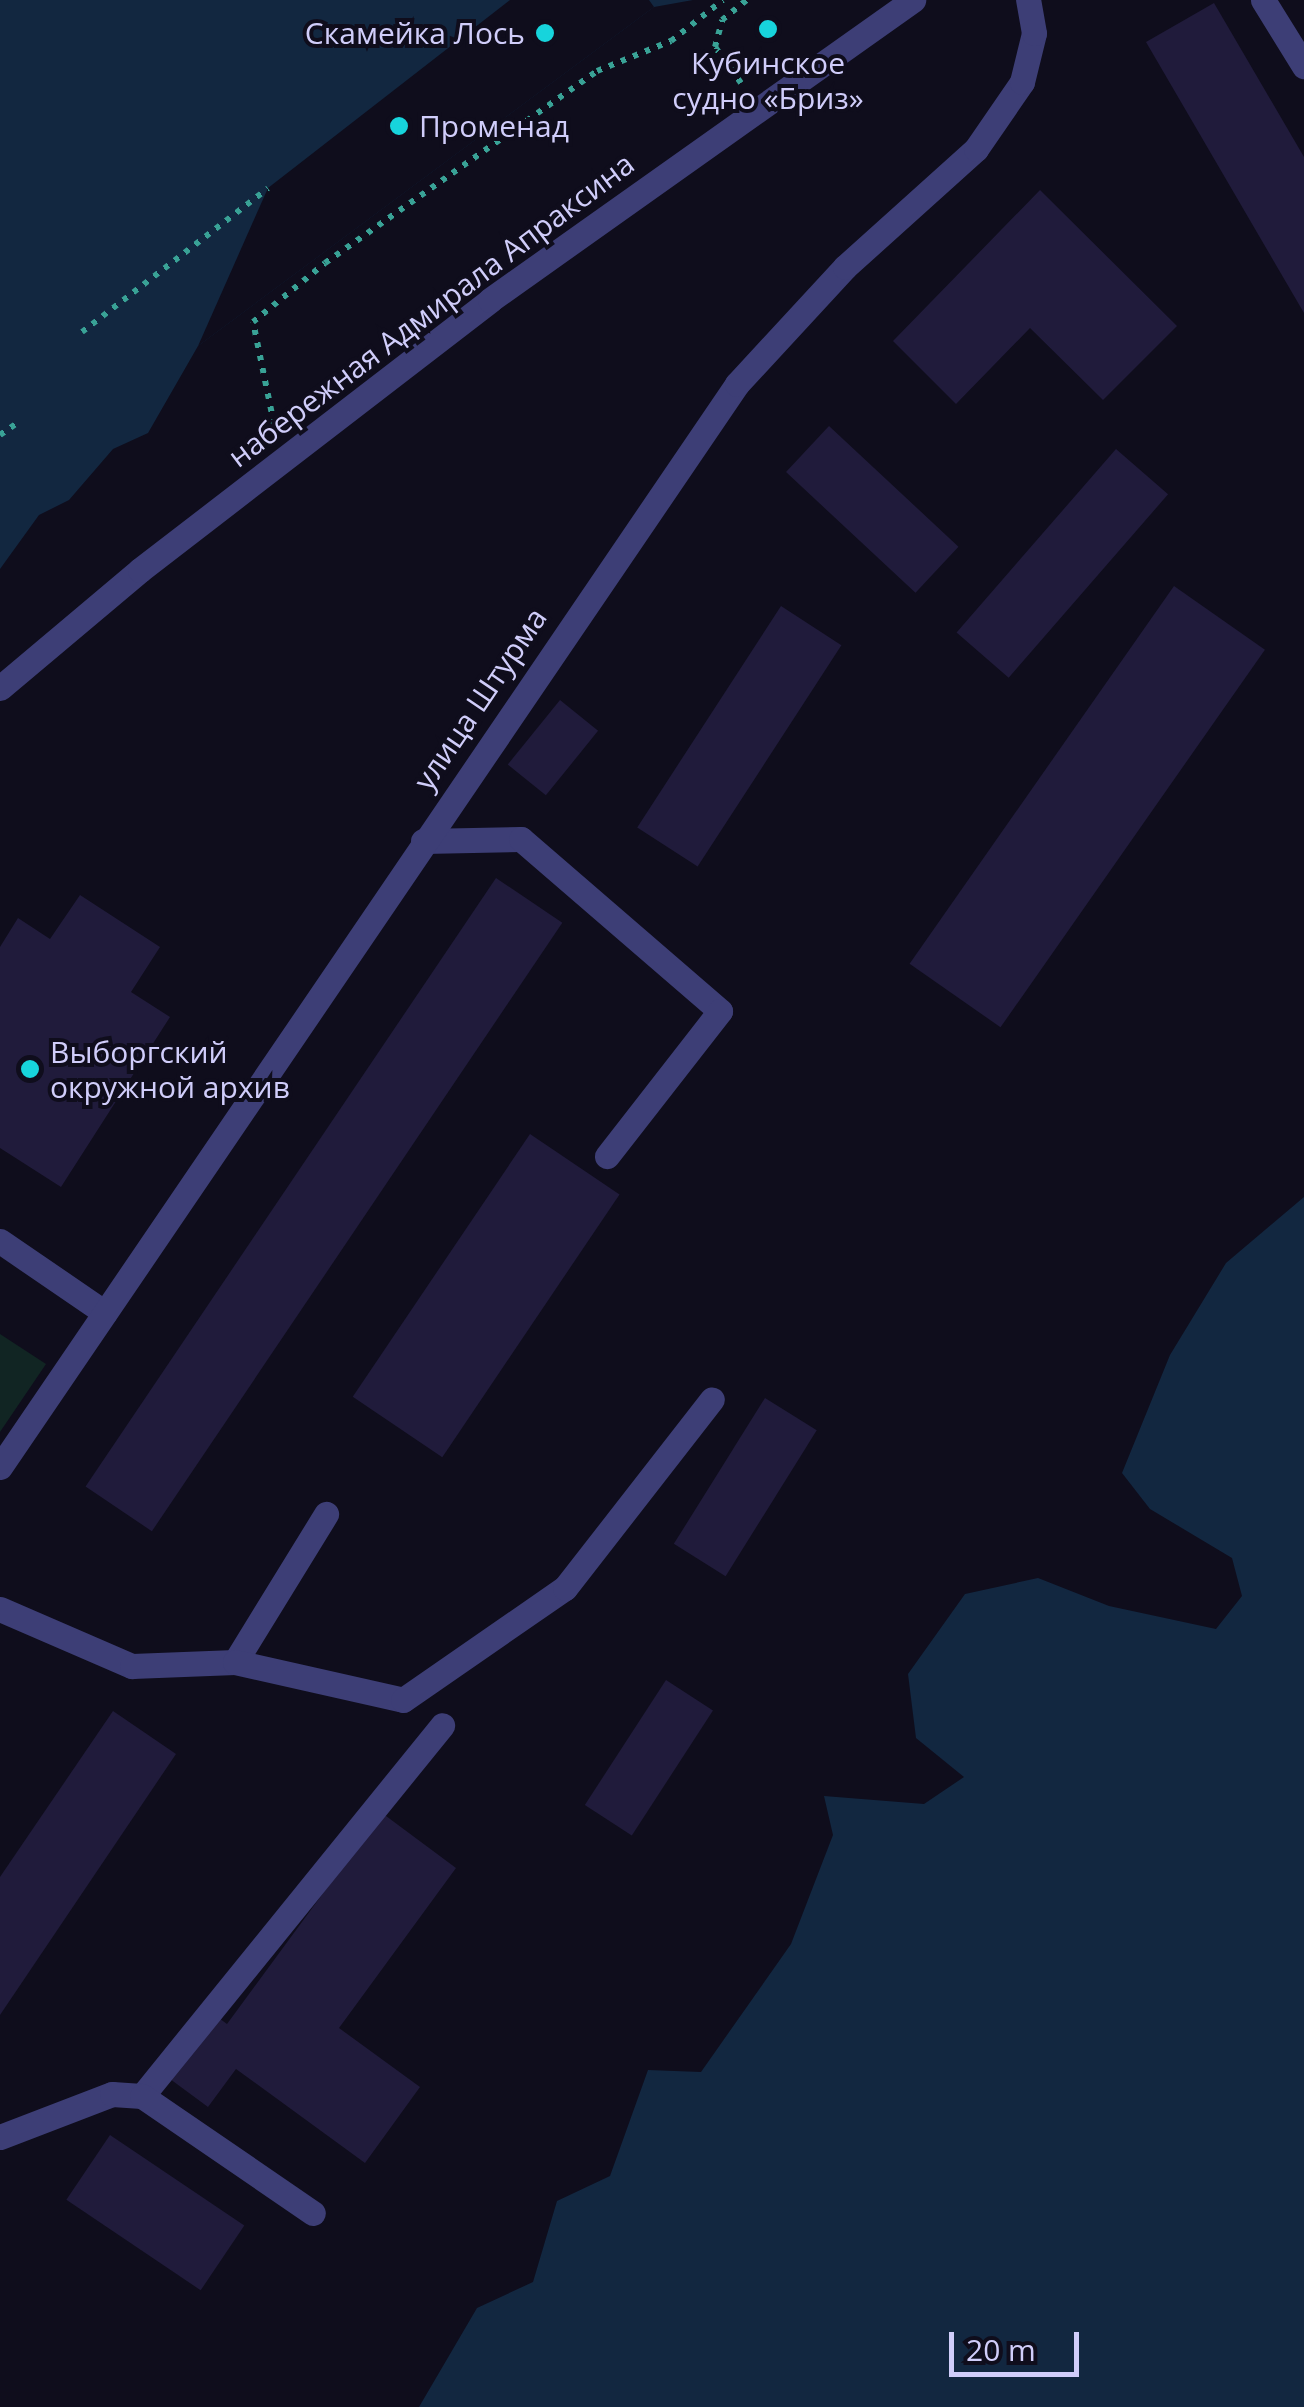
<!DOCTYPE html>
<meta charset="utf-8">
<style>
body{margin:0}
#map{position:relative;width:1304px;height:2407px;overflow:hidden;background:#0f0d1c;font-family:"Open Sans",sans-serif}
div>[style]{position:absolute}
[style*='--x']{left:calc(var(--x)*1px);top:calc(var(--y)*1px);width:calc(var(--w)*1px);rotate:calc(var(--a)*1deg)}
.green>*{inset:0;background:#112523}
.water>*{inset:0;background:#122740}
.pier>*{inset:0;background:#0f0d1c}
.building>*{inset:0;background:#201b3b;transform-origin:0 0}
.path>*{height:6px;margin-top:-3px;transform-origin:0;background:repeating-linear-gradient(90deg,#39a296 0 5px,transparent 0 13px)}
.minor>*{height:25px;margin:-12.5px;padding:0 12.5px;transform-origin:12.5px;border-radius:12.5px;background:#3d3e76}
.dots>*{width:28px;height:28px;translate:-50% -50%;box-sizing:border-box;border:5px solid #0f0d1c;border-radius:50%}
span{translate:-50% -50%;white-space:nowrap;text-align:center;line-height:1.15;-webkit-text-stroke:8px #0f0d1c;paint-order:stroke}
.poi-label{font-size:30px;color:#d0cdfa}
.right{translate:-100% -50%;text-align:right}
.left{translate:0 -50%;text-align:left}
.street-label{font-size:30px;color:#d0cdfa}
.scale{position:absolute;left:949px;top:2332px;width:130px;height:45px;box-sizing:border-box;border:5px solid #d0cdfa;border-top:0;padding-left:12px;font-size:30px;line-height:35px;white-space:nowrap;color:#d0cdfa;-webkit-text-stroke:8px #0f0d1c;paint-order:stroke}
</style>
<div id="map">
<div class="green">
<div style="clip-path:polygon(0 1334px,46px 1364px,0 1432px)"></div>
</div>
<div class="water">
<div style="clip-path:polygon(0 0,693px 0,654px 7px,198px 346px,148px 433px,113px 449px,69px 500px,39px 515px,0 569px)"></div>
<div style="clip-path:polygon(1304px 1197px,1304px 2407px,419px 2407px,477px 2308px,533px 2282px,557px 2201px,610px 2176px,648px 2070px,701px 2072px,791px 1944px,833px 1835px,824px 1796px,924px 1804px,964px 1777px,916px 1738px,908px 1674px,965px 1594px,1038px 1578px,1109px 1606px,1216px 1629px,1242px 1596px,1232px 1558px,1150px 1509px,1122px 1473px,1170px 1355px,1226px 1263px)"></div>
</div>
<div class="pier">
<div style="clip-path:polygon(510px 0,649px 0,654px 7px,198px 346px,268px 188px)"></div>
</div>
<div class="building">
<div style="clip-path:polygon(1214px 3px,1304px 157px,1304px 313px,1146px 42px)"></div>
<div style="clip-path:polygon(1040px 190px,1177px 326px,1103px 400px,1030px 328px,956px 404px,893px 341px)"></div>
<div style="left:829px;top:426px;width:177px;height:63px;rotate:43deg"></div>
<div style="left:1116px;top:449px;width:69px;height:243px;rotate:41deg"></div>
<div style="left:1174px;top:586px;width:111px;height:461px;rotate:35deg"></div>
<div style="left:781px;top:606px;width:72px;height:264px;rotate:33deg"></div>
<div style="left:560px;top:700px;width:49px;height:83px;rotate:39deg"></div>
<div style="left:496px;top:878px;width:80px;height:734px;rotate:34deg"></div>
<div style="clip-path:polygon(80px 895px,160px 947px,131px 992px,170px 1017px,61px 1187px,0 1148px,0 947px,18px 918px,50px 939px)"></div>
<div style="left:530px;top:1134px;width:108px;height:317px;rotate:34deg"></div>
<div style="left:765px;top:1398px;width:61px;height:172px;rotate:32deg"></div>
<div style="left:666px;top:1680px;width:56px;height:149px;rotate:33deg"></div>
<div style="clip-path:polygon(113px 1711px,176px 1754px,0 2015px,0 1877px)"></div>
<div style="clip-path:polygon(382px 1813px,456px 1868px,339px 2028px,420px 2087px,365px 2163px,236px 2069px,208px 2107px,166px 2076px,212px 2013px,227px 2024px)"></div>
<div style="left:110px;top:2135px;width:162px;height:78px;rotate:34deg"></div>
</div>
<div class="path">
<div style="--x:741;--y:83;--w:44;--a:-125.8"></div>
<div style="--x:715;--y:47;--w:28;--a:-75"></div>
<div style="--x:722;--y:20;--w:32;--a:-39"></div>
<div style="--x:82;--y:332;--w:235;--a:-37.7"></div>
<div style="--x:274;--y:424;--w:104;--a:-101.6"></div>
<div style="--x:253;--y:322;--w:93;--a:-39.3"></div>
<div style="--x:325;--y:263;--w:333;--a:-35.2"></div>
<div style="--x:597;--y:71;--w:80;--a:-22.1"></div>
<div style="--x:671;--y:41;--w:66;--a:-38.3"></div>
<div style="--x:0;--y:435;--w:19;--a:-35"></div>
</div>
<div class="minor">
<div style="--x:1263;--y:0;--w:78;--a:58.2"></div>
<div style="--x:0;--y:688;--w:183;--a:-40.1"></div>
<div style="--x:140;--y:570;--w:442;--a:-37.6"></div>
<div style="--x:490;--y:300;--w:519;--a:-35.35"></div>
<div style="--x:423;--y:841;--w:98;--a:-1.2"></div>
<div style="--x:521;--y:839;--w:263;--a:40.8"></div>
<div style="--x:720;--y:1011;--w:184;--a:127.9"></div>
<div style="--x:0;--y:1241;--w:127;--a:34.4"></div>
<div style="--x:0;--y:1467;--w:1310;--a:-55.76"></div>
<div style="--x:737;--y:384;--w:159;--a:-47.3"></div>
<div style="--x:845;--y:267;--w:176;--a:-42"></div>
<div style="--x:976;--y:149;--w:81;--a:-55.5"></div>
<div style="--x:1022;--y:82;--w:50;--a:-76.2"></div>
<div style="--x:1034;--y:33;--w:34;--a:-100"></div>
<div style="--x:0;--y:1609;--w:144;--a:23.4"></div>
<div style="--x:132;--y:1666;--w:103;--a:-2.2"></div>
<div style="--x:235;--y:1662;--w:174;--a:-58.4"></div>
<div style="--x:235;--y:1662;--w:172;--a:12.7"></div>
<div style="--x:403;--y:1700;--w:197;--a:-34.7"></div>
<div style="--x:565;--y:1588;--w:239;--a:-52.1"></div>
<div style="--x:142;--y:2096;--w:477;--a:-51"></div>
<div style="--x:0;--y:2137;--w:120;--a:-21"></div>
<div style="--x:112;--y:2094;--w:30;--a:4"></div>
<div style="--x:142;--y:2096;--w:207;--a:34.4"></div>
</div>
<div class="dots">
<div style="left:768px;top:29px;background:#17d4dc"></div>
<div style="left:545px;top:33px;background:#17d4dc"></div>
<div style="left:399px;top:126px;background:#17d4dc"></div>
<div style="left:30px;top:1069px;background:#17d4dc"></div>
</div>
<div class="poi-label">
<span class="right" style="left:525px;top:33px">Скамейка Лось</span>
<span style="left:768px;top:80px">Кубинское<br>судно «Бриз»</span>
<span class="left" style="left:419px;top:126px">Променад</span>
<span class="left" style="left:50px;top:1069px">Выборгский<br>окружной архив</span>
</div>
<div class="street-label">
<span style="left:431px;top:310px;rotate:-37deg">набережная Адмирала Апраксина</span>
<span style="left:480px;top:699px;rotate:-56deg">улица Штурма</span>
</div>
<div class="scale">20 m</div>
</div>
